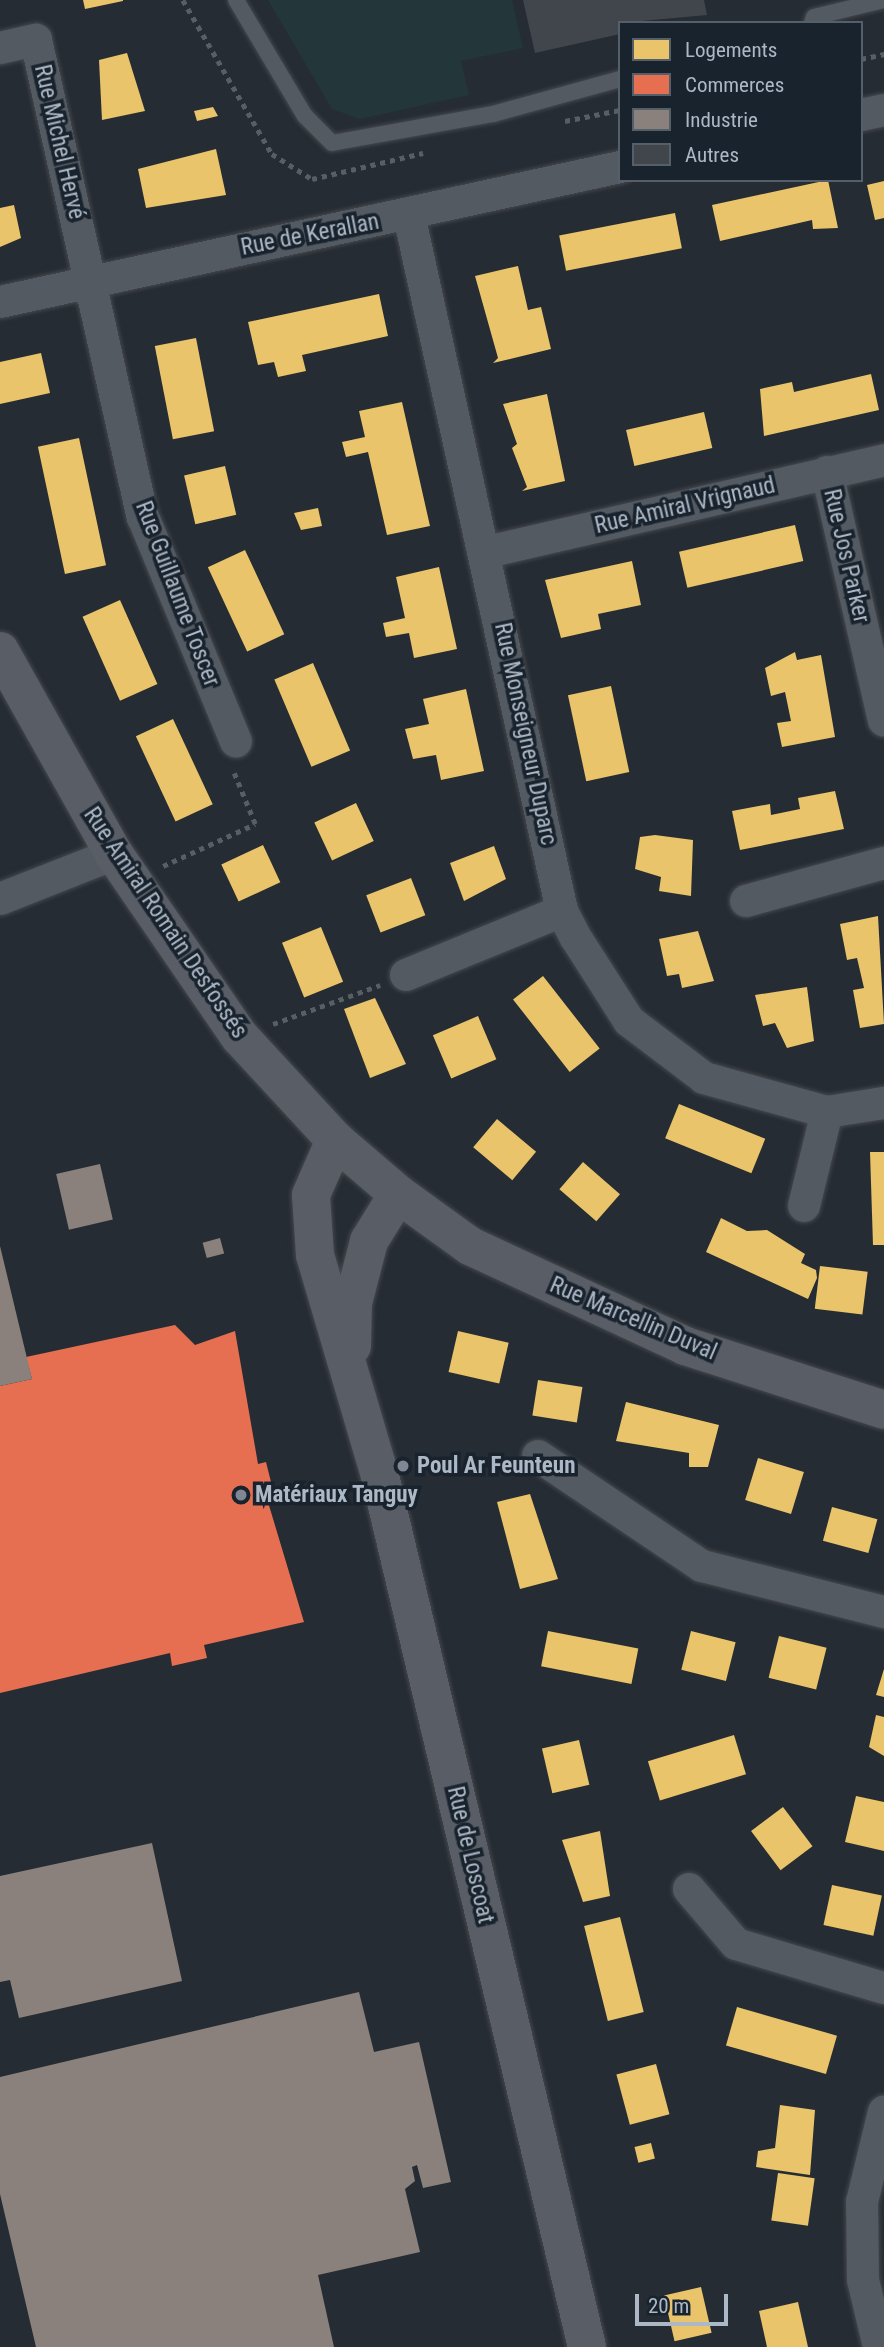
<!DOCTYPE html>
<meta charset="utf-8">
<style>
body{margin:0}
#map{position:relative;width:884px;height:2347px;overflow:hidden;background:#262c33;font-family:"Roboto Condensed",sans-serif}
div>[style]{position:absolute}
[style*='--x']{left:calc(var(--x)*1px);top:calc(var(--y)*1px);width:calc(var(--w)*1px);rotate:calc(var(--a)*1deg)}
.green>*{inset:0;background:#233639}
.homes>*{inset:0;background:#e9c46a;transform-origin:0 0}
.shops>*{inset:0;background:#e76f51}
.industry>*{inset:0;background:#8a817c;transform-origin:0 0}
.building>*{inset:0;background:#41464d}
.path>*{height:4.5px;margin-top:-2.25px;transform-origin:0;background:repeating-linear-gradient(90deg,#575e64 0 5px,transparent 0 10px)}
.roads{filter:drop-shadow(0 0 2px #44484e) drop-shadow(0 0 2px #44484e)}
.lane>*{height:16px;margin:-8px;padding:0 8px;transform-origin:8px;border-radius:8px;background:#545a62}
.street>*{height:32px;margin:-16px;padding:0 16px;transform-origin:16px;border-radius:16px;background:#545a62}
.secondary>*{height:38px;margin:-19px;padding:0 19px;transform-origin:19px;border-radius:19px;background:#595e66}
.dots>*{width:19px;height:19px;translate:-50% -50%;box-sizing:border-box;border:4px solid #19232d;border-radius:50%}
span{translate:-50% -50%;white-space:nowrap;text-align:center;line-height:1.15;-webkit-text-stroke:7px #19232d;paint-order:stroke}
.street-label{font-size:23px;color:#adb8c6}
.poi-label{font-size:23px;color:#adb8c6;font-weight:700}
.left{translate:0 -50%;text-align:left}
.legend{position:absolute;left:618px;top:21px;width:245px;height:161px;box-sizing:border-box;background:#19232d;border:2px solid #545f6a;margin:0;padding:9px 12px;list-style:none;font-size:21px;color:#adb8c6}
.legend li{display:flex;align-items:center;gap:14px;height:35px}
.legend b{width:35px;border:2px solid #545f6a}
.scale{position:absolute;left:635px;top:2294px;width:93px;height:32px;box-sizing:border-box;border:4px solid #adb8c6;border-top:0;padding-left:9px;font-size:21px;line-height:24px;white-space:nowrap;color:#adb8c6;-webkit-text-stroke:5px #19232d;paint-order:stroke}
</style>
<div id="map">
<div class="green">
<div style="clip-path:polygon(268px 0,512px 0,523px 48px,461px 61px,469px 95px,360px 119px,332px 109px)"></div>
</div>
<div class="homes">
<div style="clip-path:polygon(83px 0,123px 0,123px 1px,85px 9px)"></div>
<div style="clip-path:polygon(127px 53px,145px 111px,102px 120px,99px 60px)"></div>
<div style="clip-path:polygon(213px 107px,218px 116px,197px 121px,194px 111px)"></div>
<div style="clip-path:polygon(216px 149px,226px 195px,146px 208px,138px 169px)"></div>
<div style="clip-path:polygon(828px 180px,838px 228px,813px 229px,812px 220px,720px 241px,712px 205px)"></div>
<div style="clip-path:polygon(884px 181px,884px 218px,875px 220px,867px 185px)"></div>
<div style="clip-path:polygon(14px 205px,21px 238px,0 247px,0 208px)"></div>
<div style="left:675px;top:213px;width:36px;height:118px;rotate:79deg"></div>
<div style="clip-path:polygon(518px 266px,528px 310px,541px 307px,551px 349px,493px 363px,498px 358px,475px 276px)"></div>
<div style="clip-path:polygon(379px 294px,388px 336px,302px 355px,306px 371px,278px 377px,274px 362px,258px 365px,248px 322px)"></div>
<div style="left:196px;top:338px;width:95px;height:42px;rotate:79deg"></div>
<div style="clip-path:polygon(41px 353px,50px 393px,0 404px,0 362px)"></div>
<div style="clip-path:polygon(871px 374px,879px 410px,764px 436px,760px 389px,792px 382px,794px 392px)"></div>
<div style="clip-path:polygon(547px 394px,565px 481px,522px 491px,527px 487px,512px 448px,517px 444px,503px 404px)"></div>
<div style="clip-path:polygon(402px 402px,430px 526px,387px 535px,368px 452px,346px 457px,342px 442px,365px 437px,359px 411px)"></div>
<div style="left:704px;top:412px;width:37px;height:80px;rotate:77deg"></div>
<div style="left:79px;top:438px;width:130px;height:42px;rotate:78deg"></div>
<div style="left:225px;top:466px;width:50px;height:42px;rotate:77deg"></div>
<div style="clip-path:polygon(318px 508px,322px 526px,301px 530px,294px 513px)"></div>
<div style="left:795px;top:525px;width:37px;height:119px;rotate:77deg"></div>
<div style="left:245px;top:550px;width:93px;height:41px;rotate:65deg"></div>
<div style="clip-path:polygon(632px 561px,641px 605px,598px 614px,601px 629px,561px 638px,545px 580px)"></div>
<div style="clip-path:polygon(439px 567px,457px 649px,414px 658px,409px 633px,386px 637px,383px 623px,405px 618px,396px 577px)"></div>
<div style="left:120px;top:600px;width:92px;height:41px;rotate:66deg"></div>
<div style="clip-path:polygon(795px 652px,797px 660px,821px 655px,835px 737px,782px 747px,777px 723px,791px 721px,785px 692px,771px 696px,765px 668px)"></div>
<div style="left:313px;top:663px;width:95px;height:42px;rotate:67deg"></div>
<div style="left:611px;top:686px;width:88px;height:44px;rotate:78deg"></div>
<div style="clip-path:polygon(466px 689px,484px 771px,441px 780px,436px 755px,413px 759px,405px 729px,429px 724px,423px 699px)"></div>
<div style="left:173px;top:719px;width:94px;height:41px;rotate:65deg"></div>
<div style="clip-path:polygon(835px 791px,844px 829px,740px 850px,732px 811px,770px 804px,771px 815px,800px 809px,798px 798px)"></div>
<div style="left:356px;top:803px;width:42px;height:46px;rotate:65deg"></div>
<div style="clip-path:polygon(655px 835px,693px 840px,691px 896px,659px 891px,661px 877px,635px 869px,640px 837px)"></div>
<div style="left:263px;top:845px;width:41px;height:46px;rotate:65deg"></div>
<div style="clip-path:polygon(494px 846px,506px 879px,464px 901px,450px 863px)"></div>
<div style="left:411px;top:878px;width:40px;height:48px;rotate:69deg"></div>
<div style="clip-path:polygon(878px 916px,884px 1024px,860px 1028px,853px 990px,864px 988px,857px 958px,847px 960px,840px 924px)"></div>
<div style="left:321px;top:927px;width:59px;height:42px;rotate:68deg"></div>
<div style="clip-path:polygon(698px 931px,714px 981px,682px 988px,679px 974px,667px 976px,659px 939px)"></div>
<div style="left:543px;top:976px;width:92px;height:38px;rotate:52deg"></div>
<div style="clip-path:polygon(807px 987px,814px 1041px,787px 1048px,775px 1023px,763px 1026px,755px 995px)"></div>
<div style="clip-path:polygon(375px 998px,406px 1064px,370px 1078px,344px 1009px)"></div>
<div style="left:478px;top:1016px;width:47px;height:49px;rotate:67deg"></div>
<div style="left:679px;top:1104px;width:93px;height:37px;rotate:22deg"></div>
<div style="left:497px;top:1119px;width:51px;height:37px;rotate:40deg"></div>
<div style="clip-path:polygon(870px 1152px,884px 1152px,884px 1245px,873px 1245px)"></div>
<div style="left:583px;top:1162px;width:49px;height:36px;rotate:41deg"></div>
<div style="clip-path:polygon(721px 1218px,747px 1231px,767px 1230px,805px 1254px,801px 1263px,816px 1270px,817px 1278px,808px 1299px,706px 1252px)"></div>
<div style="left:820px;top:1266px;width:48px;height:43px;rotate:7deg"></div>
<div style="left:458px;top:1331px;width:52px;height:42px;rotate:13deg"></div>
<div style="left:538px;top:1380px;width:45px;height:36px;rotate:9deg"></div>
<div style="clip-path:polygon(626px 1402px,719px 1425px,708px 1467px,689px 1467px,689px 1453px,616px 1441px)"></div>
<div style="left:758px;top:1458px;width:48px;height:44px;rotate:17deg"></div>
<div style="clip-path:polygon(530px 1494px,558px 1579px,520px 1589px,497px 1502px)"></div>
<div style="left:832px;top:1507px;width:47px;height:35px;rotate:15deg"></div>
<div style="left:548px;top:1631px;width:92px;height:36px;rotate:11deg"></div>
<div style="left:691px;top:1631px;width:46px;height:40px;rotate:14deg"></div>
<div style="left:779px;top:1636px;width:49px;height:43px;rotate:14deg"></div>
<div style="clip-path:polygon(884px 1669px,884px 1697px,876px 1695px)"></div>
<div style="clip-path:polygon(876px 1715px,884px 1717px,884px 1756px,869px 1747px)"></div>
<div style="left:734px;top:1735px;width:41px;height:90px;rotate:73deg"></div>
<div style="left:579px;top:1740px;width:46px;height:38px;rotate:77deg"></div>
<div style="clip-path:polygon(856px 1796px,884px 1802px,884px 1851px,845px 1842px)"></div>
<div style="left:783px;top:1807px;width:49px;height:40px;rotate:53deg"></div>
<div style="clip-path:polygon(600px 1831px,610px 1896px,583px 1902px,562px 1840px)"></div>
<div style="left:832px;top:1885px;width:51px;height:41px;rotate:12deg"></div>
<div style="left:620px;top:1917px;width:98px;height:37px;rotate:76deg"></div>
<div style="left:737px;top:2007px;width:104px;height:40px;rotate:16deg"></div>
<div style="left:656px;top:2064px;width:52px;height:41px;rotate:75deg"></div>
<div style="clip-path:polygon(780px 2105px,815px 2110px,810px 2175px,756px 2167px,758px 2151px,775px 2148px)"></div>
<div style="left:651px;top:2143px;width:16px;height:17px;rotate:76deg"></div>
<div style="left:778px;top:2173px;width:37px;height:48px;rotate:8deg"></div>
<div style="left:701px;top:2287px;width:47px;height:38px;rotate:77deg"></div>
<div style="clip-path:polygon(798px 2302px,808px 2347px,767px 2347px,759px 2311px)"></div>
</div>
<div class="shops">
<div style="clip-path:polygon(175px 1325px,195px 1345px,235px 1331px,258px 1464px,266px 1462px,273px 1490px,265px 1492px,304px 1622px,204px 1645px,207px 1658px,172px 1666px,170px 1653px,0 1693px,0 1386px,32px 1379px,26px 1357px)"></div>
</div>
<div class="industry">
<div style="left:100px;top:1164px;width:57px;height:45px;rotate:77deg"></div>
<div style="left:220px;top:1238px;width:16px;height:18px;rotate:75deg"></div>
<div style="clip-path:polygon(0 1246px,32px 1379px,0 1386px)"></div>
<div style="clip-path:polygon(152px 1843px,182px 1981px,19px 2018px,10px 1980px,0 1982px,0 1876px)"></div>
<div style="clip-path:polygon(359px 1992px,374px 2052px,419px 2042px,451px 2182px,423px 2188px,417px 2165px,412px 2167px,415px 2181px,405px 2189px,420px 2252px,318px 2275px,334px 2347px,36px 2347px,0 2194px,0 2077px)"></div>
</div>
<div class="building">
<div style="clip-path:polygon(523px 0,704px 0,707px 15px,620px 23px,620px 34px,535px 53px)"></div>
</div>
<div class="path">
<div style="--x:183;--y:0;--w:178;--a:60"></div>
<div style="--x:272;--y:154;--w:47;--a:32"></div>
<div style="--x:312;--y:179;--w:114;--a:-13.2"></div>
<div style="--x:861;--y:59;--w:24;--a:-12"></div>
<div style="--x:565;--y:121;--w:56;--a:-11.3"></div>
<div style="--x:163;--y:866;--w:101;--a:-24.5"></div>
<div style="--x:255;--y:824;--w:55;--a:-112.4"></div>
<div style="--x:273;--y:1024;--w:114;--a:-20"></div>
</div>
<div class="roads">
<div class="lane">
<div style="--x:236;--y:0;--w:135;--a:59.3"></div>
<div style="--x:305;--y:116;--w:38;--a:45"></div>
<div style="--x:332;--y:143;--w:164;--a:-10.2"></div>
<div style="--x:493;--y:114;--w:132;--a:-15.4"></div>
<div style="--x:812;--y:23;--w:6;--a:-72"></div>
<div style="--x:814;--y:17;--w:72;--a:-13.7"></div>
</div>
<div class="street">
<div style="--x:0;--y:48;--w:37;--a:-13"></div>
<div style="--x:36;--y:40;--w:489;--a:77.4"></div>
<div style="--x:143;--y:517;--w:243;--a:67.5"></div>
<div style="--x:861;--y:115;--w:24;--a:-12"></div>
<div style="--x:409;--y:215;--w:713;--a:77.6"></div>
<div style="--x:562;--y:911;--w:30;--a:63"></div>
<div style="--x:576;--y:938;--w:98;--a:57.4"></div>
<div style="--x:629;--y:1021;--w:94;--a:37.2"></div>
<div style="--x:704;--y:1078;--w:128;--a:15.5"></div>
<div style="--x:827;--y:1112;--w:58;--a:-9"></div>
<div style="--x:0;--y:302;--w:635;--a:-12.28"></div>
<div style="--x:827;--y:472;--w:255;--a:77.1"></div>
<div style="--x:487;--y:552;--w:408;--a:-13"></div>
<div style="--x:0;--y:899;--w:123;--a:-21.5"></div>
<div style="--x:746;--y:901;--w:143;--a:-15.4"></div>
<div style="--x:406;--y:975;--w:169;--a:-22.3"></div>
<div style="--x:804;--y:1206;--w:97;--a:-76.3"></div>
<div style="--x:538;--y:1456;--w:197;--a:33.9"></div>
<div style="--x:702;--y:1566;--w:188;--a:14.2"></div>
<div style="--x:689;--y:1889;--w:72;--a:49.5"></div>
<div style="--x:736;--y:1944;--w:154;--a:16.6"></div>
<div style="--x:879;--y:2347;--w:69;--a:-103.4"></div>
<div style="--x:863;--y:2280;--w:78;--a:-90.7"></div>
<div style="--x:862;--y:2202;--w:93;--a:-76.3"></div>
</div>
<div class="secondary">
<div style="--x:0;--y:651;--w:233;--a:60.7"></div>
<div style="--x:114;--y:854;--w:222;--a:55.5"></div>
<div style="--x:240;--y:1037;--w:140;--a:47.3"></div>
<div style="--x:335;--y:1140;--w:83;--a:40.6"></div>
<div style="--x:398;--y:1194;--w:89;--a:35.8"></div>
<div style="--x:470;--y:1246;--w:237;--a:24.9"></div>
<div style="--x:685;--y:1346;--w:209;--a:17.8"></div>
<div style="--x:335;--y:1140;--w:60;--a:113.6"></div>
<div style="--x:311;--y:1195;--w:60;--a:86.2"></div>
<div style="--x:315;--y:1255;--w:230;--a:73.6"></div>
<div style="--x:380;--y:1476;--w:895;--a:76.63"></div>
<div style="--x:352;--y:1346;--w:43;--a:-88.7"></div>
<div style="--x:353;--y:1303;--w:64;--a:-75.5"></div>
<div style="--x:369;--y:1241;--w:55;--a:-58.3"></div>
</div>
</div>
<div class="dots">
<div style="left:403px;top:1466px;background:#7e8793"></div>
<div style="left:241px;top:1495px;background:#7e8793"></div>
</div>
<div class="street-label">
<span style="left:59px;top:142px;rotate:77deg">Rue Michel Hervé</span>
<span style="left:310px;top:235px;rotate:-11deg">Rue de Kerallan</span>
<span style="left:685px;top:506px;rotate:-13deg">Rue Amiral Vrignaud</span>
<span style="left:846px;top:556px;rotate:77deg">Rue Jos Parker</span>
<span style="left:177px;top:594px;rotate:69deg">Rue Guillaume Toscer</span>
<span style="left:525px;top:734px;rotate:78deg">Rue Monseigneur Duparc</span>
<span style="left:165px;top:923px;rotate:56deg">Rue Amiral Romain Desfossés</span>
<span style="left:633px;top:1319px;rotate:23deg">Rue Marcellin Duval</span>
<span style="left:470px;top:1855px;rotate:77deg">Rue de Loscoat</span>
</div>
<div class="poi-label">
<span class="left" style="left:417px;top:1466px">Poul Ar Feunteun</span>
<span class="left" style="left:255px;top:1495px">Matériaux Tanguy</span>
</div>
<ul class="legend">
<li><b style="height:19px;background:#e9c46a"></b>Logements</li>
<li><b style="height:19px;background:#e76f51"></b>Commerces</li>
<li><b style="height:19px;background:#8a817c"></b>Industrie</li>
<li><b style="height:19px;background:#41464d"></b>Autres</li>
</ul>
<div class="scale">20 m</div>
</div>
